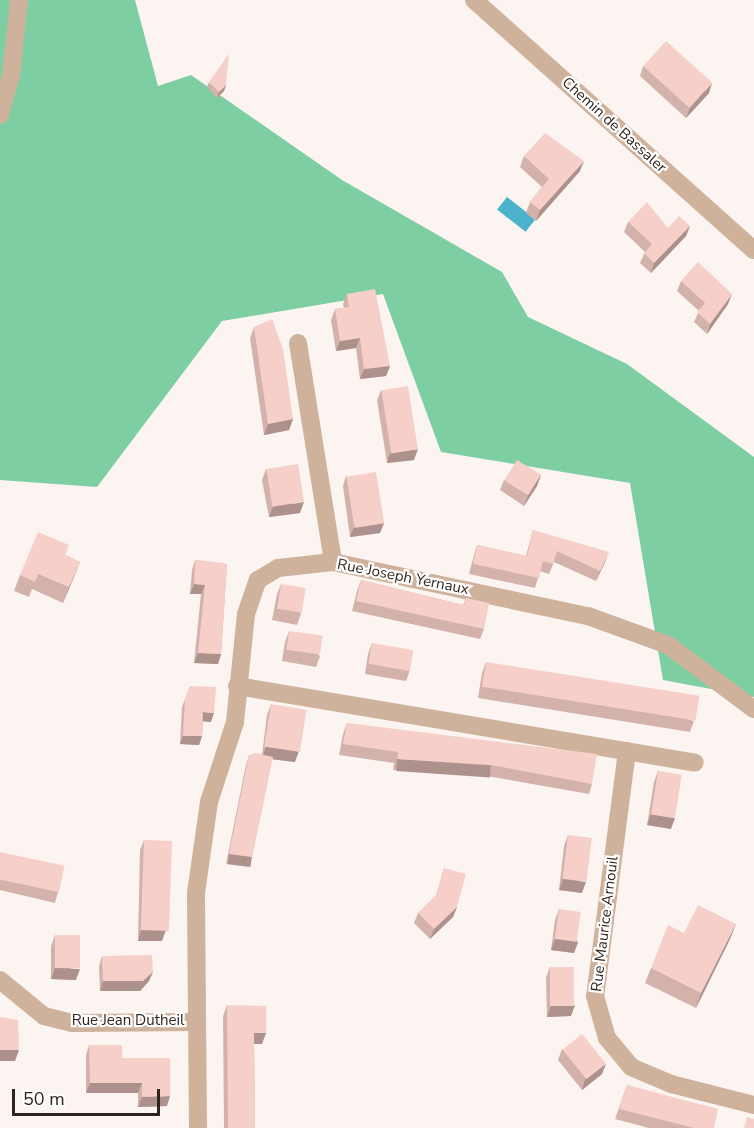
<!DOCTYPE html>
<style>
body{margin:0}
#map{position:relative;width:754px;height:1128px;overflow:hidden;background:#fbf4f0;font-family:"Nunito Sans",sans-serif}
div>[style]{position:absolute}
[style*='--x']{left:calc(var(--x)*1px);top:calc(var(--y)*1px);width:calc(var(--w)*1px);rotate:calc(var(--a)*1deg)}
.forest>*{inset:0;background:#7ecea3}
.water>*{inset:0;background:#4bb3cc;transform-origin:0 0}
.minor>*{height:18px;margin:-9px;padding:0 9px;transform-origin:9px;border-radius:9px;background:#cfb29c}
.wall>*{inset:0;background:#d3b2ac}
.shaded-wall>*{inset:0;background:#ac918c;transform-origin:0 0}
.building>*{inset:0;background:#f5cfc8;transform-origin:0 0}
span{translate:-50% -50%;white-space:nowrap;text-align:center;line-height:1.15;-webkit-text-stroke:4.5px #fff;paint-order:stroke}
.street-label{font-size:15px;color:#2f241c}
.scale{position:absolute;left:12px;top:1089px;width:148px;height:27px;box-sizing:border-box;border:3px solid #2f241c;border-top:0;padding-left:8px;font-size:18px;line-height:21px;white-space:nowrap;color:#2f241c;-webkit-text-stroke:4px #fff;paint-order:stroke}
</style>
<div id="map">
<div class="forest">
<div style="clip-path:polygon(0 0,135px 0,158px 86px,191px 75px,342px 180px,502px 272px,528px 317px,627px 364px,754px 457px,754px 697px,663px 680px,630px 483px,441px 452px,383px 294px,222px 321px,97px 487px,0 480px)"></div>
</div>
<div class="water">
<div style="left:507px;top:197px;width:36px;height:16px;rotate:38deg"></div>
</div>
<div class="minor">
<div style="--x:474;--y:0;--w:375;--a:41.8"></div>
<div style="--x:0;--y:115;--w:41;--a:-74.6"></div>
<div style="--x:11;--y:75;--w:75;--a:-83.9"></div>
<div style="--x:298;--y:343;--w:222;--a:80.9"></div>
<div style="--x:237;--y:686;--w:464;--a:9.5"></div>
<div style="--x:627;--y:751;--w:247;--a:97.4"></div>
<div style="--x:595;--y:996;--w:44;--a:74.1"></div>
<div style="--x:607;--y:1038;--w:38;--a:50"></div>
<div style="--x:631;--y:1067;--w:43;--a:23"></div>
<div style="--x:671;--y:1084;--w:86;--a:14.2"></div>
<div style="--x:0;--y:980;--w:57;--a:39.3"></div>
<div style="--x:44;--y:1016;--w:29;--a:14"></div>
<div style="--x:72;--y:1023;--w:125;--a:-0.5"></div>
<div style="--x:198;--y:1128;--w:235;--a:-90.5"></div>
<div style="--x:196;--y:893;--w:92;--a:-81.9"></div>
<div style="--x:209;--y:802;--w:84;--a:-72"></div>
<div style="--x:235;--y:722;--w:109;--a:-84.2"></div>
<div style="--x:246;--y:614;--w:36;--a:-71"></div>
<div style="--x:258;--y:580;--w:23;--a:-31"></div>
<div style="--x:278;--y:568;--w:55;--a:-6.2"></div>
<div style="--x:333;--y:562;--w:261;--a:12"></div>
<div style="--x:588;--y:616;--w:85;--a:19.9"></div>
<div style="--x:668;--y:645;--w:107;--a:36.7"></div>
</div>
<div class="wall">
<div style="clip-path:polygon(643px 66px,709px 93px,686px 118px,640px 76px)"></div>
<div style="clip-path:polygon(209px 82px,226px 85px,224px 91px,217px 98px,207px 87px)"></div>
<div style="clip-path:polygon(524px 156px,580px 171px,536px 221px,526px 213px,530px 202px,542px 187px,520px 167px)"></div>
<div style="clip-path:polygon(628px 222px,668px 228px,690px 226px,686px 236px,651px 273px,640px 263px,645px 252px,624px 232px)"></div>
<div style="clip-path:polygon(681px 281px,728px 304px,707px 334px,694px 322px,699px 311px,677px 291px)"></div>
<div style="clip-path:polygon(347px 294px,390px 366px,386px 376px,360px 379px,356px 348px,336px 351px,331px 320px,335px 309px,344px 308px,343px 304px)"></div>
<div style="clip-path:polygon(254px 327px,293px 419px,289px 430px,264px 435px,250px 338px)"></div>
<div style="clip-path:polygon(381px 390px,414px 460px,387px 463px,377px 400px)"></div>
<div style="clip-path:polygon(266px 469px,300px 513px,269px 517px,262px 480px)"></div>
<div style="clip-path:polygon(541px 475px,537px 486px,524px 506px,500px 490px,504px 480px)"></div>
<div style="clip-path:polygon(346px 476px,384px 523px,380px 533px,350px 537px,343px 486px)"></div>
<div style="clip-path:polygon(533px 530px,605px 562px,596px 581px,554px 562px,549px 574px,540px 571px,535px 588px,469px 574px,474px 555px,477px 545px,526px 556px)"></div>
<div style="clip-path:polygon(65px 555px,80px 562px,63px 603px,32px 589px,29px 597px,14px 591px,20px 575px)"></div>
<div style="clip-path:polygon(195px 560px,227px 564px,221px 654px,218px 664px,194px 663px,201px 594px,190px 594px,192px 570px)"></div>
<div style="clip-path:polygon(361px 580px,463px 605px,466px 598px,484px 629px,480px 639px,352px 611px,357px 591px)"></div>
<div style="clip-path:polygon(281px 584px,301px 614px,297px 625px,272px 620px,277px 594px)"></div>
<div style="clip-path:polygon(289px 631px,320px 656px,316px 667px,282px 661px,285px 642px)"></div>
<div style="clip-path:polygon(372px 643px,410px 670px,406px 681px,365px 674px,368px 654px)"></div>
<div style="clip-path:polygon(486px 662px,694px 721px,690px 732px,478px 698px,482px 673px)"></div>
<div style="clip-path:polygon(190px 686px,211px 722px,203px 721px,202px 736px,199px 745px,180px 744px,182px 707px)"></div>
<div style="clip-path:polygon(271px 704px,295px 762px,272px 759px,252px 857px,249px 867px,226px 864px,246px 765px,249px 755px,262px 755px,267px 715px)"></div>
<div style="clip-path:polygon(347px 723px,592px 784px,589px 794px,487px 776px,393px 770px,394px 763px,339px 755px,343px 734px)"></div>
<div style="clip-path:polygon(658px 771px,671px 829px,647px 825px,654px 782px)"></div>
<div style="clip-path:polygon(568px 835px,582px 893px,559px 890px,564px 846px)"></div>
<div style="clip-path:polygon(144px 840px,162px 941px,138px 941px,140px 850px)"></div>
<div style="clip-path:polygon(0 852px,58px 892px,55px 903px,0 890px)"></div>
<div style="clip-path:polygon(444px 868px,457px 907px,453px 917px,430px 939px,414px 923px,418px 913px,436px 896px)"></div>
<div style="clip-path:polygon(559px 909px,578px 942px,574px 953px,551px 950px,555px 920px)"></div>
<div style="clip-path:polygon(736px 924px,730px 939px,696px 1008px,645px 983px,651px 968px,684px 933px)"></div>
<div style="clip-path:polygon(55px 935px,76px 980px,51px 979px,51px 946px)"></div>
<div style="clip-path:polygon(102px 956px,149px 981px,140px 991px,100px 991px,99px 966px)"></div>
<div style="clip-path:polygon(550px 967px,571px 1016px,547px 1017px,546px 978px)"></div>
<div style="clip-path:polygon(227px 1005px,262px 1044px,254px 1044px,255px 1128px,224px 1128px,223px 1016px)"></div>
<div style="clip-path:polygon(89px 1045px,122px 1058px,167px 1106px,138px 1107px,138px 1093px,86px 1093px,86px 1055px)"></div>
<div style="clip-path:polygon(562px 1049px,602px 1074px,582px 1090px,558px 1060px)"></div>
<div style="clip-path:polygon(627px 1085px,714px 1128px,649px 1128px,615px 1119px)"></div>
</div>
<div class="shaded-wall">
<div style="clip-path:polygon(712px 83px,709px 93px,686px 118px,690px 108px)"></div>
<div style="clip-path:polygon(226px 85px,224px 91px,217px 98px,219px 92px)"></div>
<div style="clip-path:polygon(584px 161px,580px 171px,536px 221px,540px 210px)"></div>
<div style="clip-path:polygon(690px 226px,686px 236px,651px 273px,654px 263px)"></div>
<div style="clip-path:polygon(732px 294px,728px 304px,707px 334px,710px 324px)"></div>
<div style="clip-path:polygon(360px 338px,356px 348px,336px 351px,340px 341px)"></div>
<div style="clip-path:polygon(390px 366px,386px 376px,360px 379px,364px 369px)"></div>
<div style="clip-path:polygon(293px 419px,289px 430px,264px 435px,268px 424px)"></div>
<div style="clip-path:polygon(418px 449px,414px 460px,387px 463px,390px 453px)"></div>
<div style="clip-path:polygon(541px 475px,537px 486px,524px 506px,528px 495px)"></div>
<div style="clip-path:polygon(304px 502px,300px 513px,269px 517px,273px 507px)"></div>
<div style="clip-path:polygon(384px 523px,380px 533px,350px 537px,354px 527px)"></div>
<div style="clip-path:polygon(609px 552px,605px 562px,596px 581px,600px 571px)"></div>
<div style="clip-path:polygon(80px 562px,74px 577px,63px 603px,69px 587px)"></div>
<div style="clip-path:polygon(194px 584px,205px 585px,201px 594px,190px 594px)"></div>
<div style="clip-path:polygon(198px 653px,221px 654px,218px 664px,194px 663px)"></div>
<div style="clip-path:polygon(203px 712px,214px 713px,211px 722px,200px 721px)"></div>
<div style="clip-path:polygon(183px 736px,202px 736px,199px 745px,180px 744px)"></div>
<div style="clip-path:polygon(266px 747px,299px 751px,295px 762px,262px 758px)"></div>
<div style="left:397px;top:759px;width:94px;height:12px;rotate:4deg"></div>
<div style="clip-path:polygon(651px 814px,675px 818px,671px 829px,647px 825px)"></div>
<div style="left:229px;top:854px;width:23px;height:10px;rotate:7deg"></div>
<div style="clip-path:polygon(563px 879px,586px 882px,582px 893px,559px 890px)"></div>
<div style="clip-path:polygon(457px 907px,453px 917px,430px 939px,434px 929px)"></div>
<div style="clip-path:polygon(736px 924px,730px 939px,696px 1008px,701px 993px)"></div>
<div style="clip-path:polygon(141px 930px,166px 930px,162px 941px,138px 941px)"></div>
<div style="clip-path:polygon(555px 939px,578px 942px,574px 953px,551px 950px)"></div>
<div style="clip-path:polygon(55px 968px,80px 969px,76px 980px,51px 979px)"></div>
<div style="clip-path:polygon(153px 972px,149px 981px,140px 991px,100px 991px,103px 981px)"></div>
<div style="clip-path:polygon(575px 1005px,571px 1016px,547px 1017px,551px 1006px)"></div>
<div style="clip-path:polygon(254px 1033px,266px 1033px,262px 1044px,250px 1044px)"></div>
<div style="clip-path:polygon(0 1050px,19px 1050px,15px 1061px,0 1061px)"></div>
<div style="clip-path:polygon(606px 1064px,602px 1074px,582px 1090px,585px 1079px)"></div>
<div style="clip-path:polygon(90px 1083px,142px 1083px,138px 1093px,86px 1093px)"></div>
<div style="clip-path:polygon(170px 1096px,167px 1106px,138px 1107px,142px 1097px)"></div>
</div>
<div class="building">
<div style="left:666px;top:41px;width:62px;height:34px;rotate:42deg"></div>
<div style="clip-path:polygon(229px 54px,226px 85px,219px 92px,209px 82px)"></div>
<div style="clip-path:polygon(545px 133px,584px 161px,540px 210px,530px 202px,549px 179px,524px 156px)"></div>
<div style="clip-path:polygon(647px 202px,668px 228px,679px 216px,690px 226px,654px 263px,644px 253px,652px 244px,628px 222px)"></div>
<div style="clip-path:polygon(698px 262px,732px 294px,710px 324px,697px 312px,705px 303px,681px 281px)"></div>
<div style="clip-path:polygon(375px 289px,390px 366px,364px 369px,360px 338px,340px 341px,335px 309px,349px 307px,347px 294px)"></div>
<div style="clip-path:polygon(272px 319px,283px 349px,293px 419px,268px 424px,254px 327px)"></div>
<div style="left:408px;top:386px;width:64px;height:27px;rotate:81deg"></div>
<div style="left:517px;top:460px;width:28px;height:24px;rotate:32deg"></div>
<div style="left:298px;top:464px;width:38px;height:32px;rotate:81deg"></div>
<div style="left:376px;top:472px;width:52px;height:30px;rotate:81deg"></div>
<div style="clip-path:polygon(533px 530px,609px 552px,600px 571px,557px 551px,553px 564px,543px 561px,539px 578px,473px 564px,477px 545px,527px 556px)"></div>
<div style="clip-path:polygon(38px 532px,69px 545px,65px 555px,80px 562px,69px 587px,38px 574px,35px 582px,20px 575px)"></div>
<div style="clip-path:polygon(195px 560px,227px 564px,221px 654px,198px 653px,205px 585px,194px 584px)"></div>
<div style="clip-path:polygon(361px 580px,464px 605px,466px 598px,489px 603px,484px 629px,356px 601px)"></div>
<div style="left:281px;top:584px;width:25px;height:25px;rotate:9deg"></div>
<div style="left:289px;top:631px;width:34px;height:19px;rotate:8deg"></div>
<div style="left:372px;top:643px;width:42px;height:21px;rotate:10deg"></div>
<div style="left:486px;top:662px;width:216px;height:25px;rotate:9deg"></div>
<div style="clip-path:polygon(190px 686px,216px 687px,214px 713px,203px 712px,202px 736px,183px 736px,185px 698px)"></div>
<div style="left:271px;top:704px;width:36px;height:43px;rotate:9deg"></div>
<div style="clip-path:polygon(347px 723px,597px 754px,592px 784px,491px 765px,397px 759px,398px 752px,343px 744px)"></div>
<div style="clip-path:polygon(255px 753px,273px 757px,252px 857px,229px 854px,249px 755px)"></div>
<div style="left:658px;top:771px;width:24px;height:44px;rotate:9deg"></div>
<div style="left:568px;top:835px;width:24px;height:44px;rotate:7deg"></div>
<div style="left:144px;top:840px;width:28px;height:90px;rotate:2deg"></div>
<div style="left:0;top:852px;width:66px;height:27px;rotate:12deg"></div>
<div style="clip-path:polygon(444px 868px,466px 874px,457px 907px,434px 929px,418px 913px,437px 894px)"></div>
<div style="clip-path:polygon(698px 905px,736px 924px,701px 993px,651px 968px,668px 925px,684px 933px)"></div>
<div style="left:559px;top:909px;width:22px;height:30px;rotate:8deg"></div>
<div style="left:55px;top:935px;width:25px;height:33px"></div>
<div style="clip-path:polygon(152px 955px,153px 972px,143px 981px,103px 981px,102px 956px)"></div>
<div style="left:550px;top:967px;width:24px;height:39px"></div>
<div style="clip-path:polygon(227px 1005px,266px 1006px,266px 1033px,254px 1033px,255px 1128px,228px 1128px)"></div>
<div style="clip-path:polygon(0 1017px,18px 1020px,19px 1050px,0 1050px)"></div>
<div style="left:582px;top:1034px;width:38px;height:25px;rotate:51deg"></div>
<div style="clip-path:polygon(89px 1045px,122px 1045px,122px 1058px,170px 1058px,170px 1096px,142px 1097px,142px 1083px,90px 1083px)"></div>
<div style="clip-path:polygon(627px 1085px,718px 1109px,714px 1128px,694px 1128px,619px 1109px)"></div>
<div style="clip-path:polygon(747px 1117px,754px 1119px,754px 1128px,744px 1128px)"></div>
</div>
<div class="street-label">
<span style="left:614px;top:125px;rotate:42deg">Chemin de Bassaler</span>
<span style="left:403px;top:577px;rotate:11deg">Rue Joseph Yernaux</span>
<span style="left:605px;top:924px;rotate:-83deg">Rue Maurice Arnouil</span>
<span style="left:128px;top:1021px">Rue Jean Dutheil</span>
</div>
<div class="scale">50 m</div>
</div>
